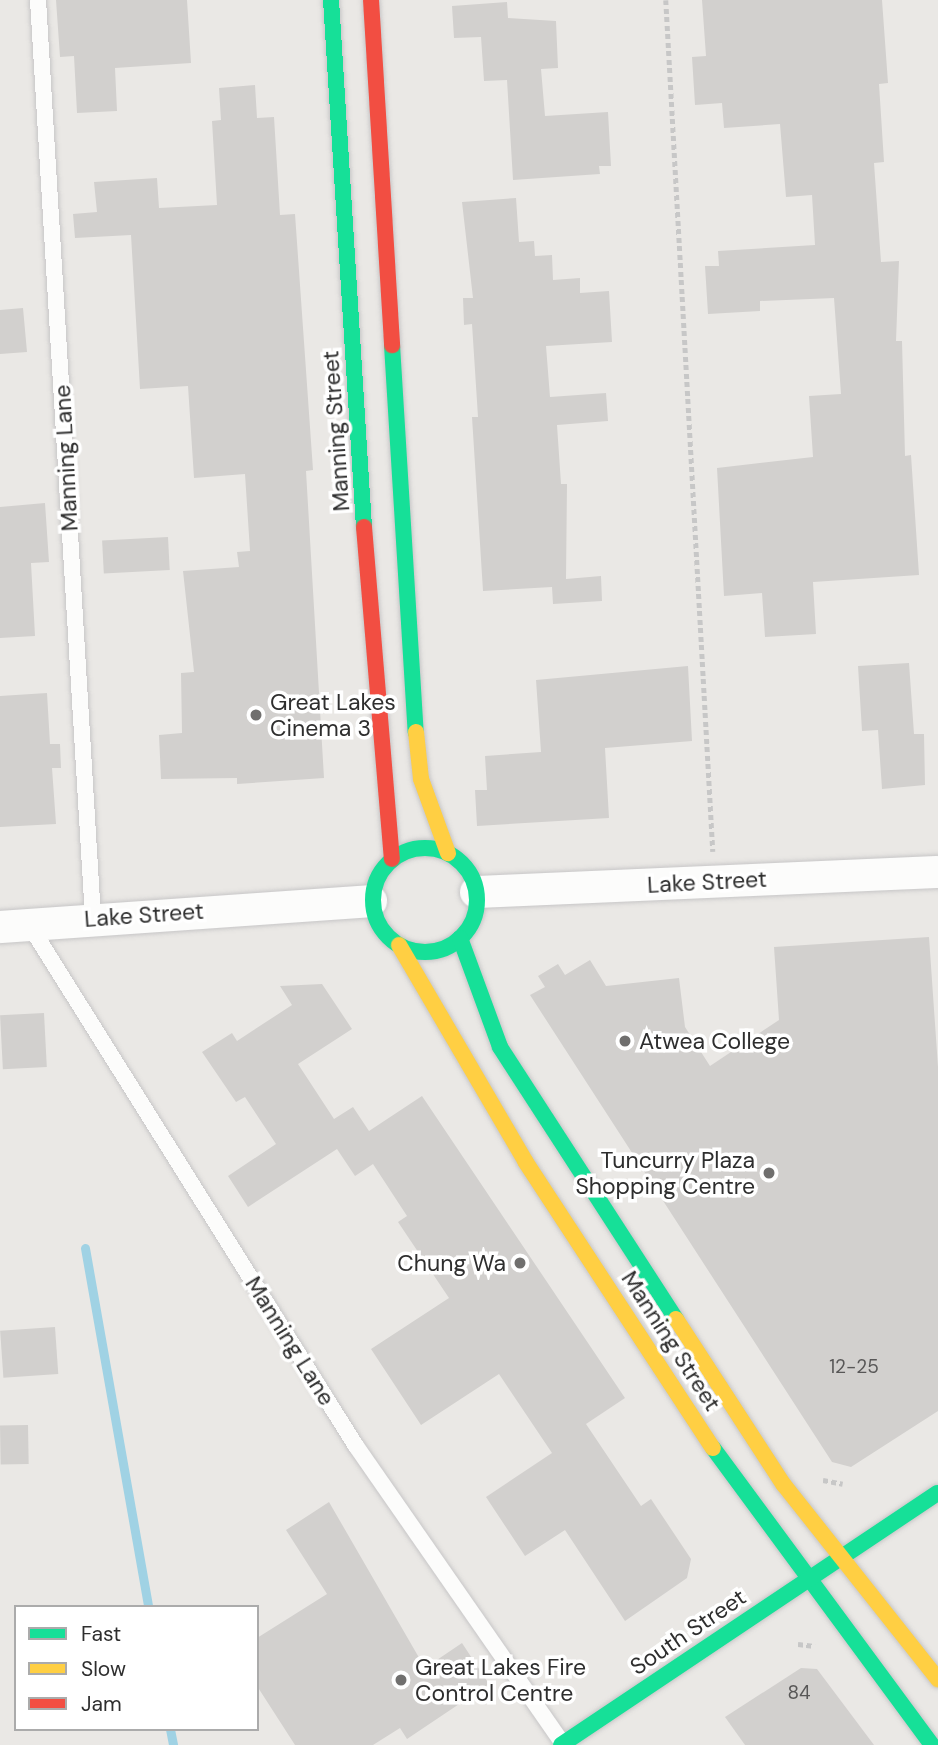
<!DOCTYPE html>
<style>
body{margin:0}
#map{position:relative;width:938px;height:1745px;overflow:hidden;background:#eae8e5;font-family:"DM Sans",sans-serif}
div>[style]{position:absolute}
[style*='--x']{left:calc(var(--x)*1px);top:calc(var(--y)*1px);width:calc(var(--w)*1px);rotate:calc(var(--a)*1deg)}
.stream>*{height:9px;margin:-4.5px;padding:0 4.5px;transform-origin:4.5px;border-radius:4.5px;background:#a0d2e4}
.building>*{inset:0;background:#d2d0ce;transform-origin:0 0}
.path>*{height:4.5px;margin-top:-2.25px;transform-origin:0;background:repeating-linear-gradient(90deg,#c7c7c7 0 5px,transparent 0 8.5px)}
.roads{filter:drop-shadow(0 0 2px #c7c6c7) drop-shadow(0 0 2px #c7c6c7)}
.lane>*{height:16px;margin:-8px;padding:0 8px;transform-origin:8px;border-radius:8px;background:#fcfcfb}
.street>*{height:32px;margin:-16px;padding:0 16px;transform-origin:16px;border-radius:16px;background:#fcfcfb}
.fast>*{height:16px;margin:-8px;padding:0 8px;transform-origin:8px;border-radius:8px;background:#16e098}
.fast>.ring{margin:-8px;padding:0;box-sizing:content-box;background:none;border:16px solid #16e098;border-radius:50%}
.slow>*{height:16px;margin:-8px;padding:0 8px;transform-origin:8px;border-radius:8px;background:#ffcf43}
.jam>*{height:16px;margin:-8px;padding:0 8px;transform-origin:8px;border-radius:8px;background:#f24e42}
.dots>*{width:19px;height:19px;translate:-50% -50%;box-sizing:border-box;border:4px solid #fff;border-radius:50%}
span{translate:-50% -50%;white-space:nowrap;text-align:center;line-height:1.15;-webkit-text-stroke:7px #fff;paint-order:stroke}
.number-label{font-size:19px;color:#585757}
.number-label span{-webkit-text-stroke-width:0}
.street-label{font-size:23px;color:#2e2e2e}
.poi-label{font-size:23px;color:#2e2e2e}
.left{translate:0 -50%;text-align:left}
.right{translate:-100% -50%;text-align:right}
.legend{position:absolute;left:14px;top:1605px;width:245px;height:126px;box-sizing:border-box;background:#fff;border:2px solid #ababab;margin:0;padding:9px 12px;list-style:none;font-size:21px;color:#2e2e2e}
.legend li{display:flex;align-items:center;gap:14px;height:35px}
.legend b{width:35px;border:2px solid #ababab}
</style>
<div id="map">
<div class="stream">
<div style="--x:85;--y:1248;--w:364;--a:80"></div>
<div style="--x:170;--y:1729;--w:16;--a:79"></div>
</div>
<div class="building">
<div style="clip-path:polygon(56px 0,187px 0,191px 63px,115px 68px,117px 111px,77px 113px,74px 56px,60px 57px)"></div>
<div style="clip-path:polygon(702px 0,882px 0,888px 83px,879px 84px,884px 162px,874px 163px,881px 262px,899px 261px,896px 341px,902px 341px,905px 456px,911px 455px,919px 575px,813px 582px,816px 634px,765px 637px,762px 593px,724px 596px,717px 468px,813px 457px,809px 396px,841px 394px,834px 298px,760px 301px,760px 311px,708px 314px,705px 266px,719px 266px,718px 251px,815px 245px,812px 195px,786px 197px,780px 124px,724px 128px,722px 103px,695px 105px,692px 57px,706px 56px)"></div>
<div style="clip-path:polygon(507px 2px,508px 18px,556px 21px,558px 68px,541px 69px,545px 116px,608px 112px,611px 166px,599px 166px,600px 174px,513px 180px,507px 80px,484px 81px,481px 37px,454px 38px,452px 6px)"></div>
<div style="clip-path:polygon(255px 85px,257px 118px,274px 117px,280px 215px,295px 214px,313px 470px,306px 471px,324px 778px,237px 784px,237px 778px,161px 779px,159px 735px,182px 733px,181px 673px,194px 672px,183px 571px,239px 567px,237px 552px,250px 551px,245px 474px,194px 478px,188px 386px,140px 389px,131px 235px,75px 238px,73px 214px,97px 212px,94px 182px,157px 178px,159px 208px,217px 205px,212px 121px,221px 120px,219px 88px)"></div>
<div style="clip-path:polygon(516px 198px,519px 242px,534px 241px,535px 256px,552px 255px,553px 280px,580px 278px,580px 293px,609px 291px,612px 342px,546px 346px,550px 397px,606px 393px,608px 421px,557px 425px,561px 484px,567px 484px,566px 579px,601px 576px,602px 601px,553px 604px,552px 587px,483px 591px,472px 417px,478px 417px,472px 324px,464px 325px,463px 298px,473px 298px,462px 202px)"></div>
<div style="clip-path:polygon(23px 308px,27px 352px,0 354px,0 310px)"></div>
<div style="clip-path:polygon(45px 503px,49px 562px,31px 563px,35px 636px,0 638px,0 507px)"></div>
<div style="left:168px;top:537px;width:33px;height:66px;rotate:87deg"></div>
<div style="clip-path:polygon(909px 663px,914px 734px,924px 734px,925px 785px,882px 789px,878px 730px,862px 731px,858px 666px)"></div>
<div style="clip-path:polygon(688px 666px,692px 741px,605px 748px,609px 818px,477px 826px,475px 790px,487px 790px,485px 756px,541px 752px,536px 680px)"></div>
<div style="clip-path:polygon(47px 693px,50px 744px,60px 744px,61px 768px,52px 768px,56px 824px,0 827px,0 696px)"></div>
<div style="clip-path:polygon(929px 937px,938px 1067px,938px 1411px,851px 1467px,832px 1462px,530px 995px,545px 987px,538px 976px,558px 964px,565px 975px,590px 960px,606px 986px,679px 978px,685px 1027px,710px 1066px,779px 1020px,774px 947px)"></div>
<div style="clip-path:polygon(322px 984px,352px 1029px,298px 1064px,334px 1119px,353px 1107px,369px 1131px,422px 1096px,625px 1398px,586px 1424px,641px 1506px,651px 1499px,691px 1559px,687px 1578px,625px 1621px,565px 1530px,525px 1556px,486px 1497px,552px 1453px,499px 1374px,421px 1425px,371px 1349px,449px 1298px,398px 1222px,407px 1216px,373px 1164px,355px 1176px,337px 1149px,248px 1207px,228px 1176px,276px 1144px,245px 1097px,236px 1102px,202px 1052px,232px 1033px,237px 1041px,292px 1005px,280px 986px)"></div>
<div style="left:44px;top:1013px;width:54px;height:44px;rotate:87deg"></div>
<div style="left:55px;top:1327px;width:47px;height:55px;rotate:86deg"></div>
<div style="left:28px;top:1425px;width:39px;height:28px;rotate:89deg"></div>
<div style="clip-path:polygon(329px 1502px,425px 1668px,462px 1643px,489px 1684px,407px 1739px,400px 1728px,373px 1745px,295px 1745px,257px 1686px,257px 1638px,327px 1594px,286px 1530px)"></div>
<div style="clip-path:polygon(801px 1668px,817px 1669px,874px 1745px,745px 1745px,725px 1717px)"></div>
</div>
<div class="path">
<div style="--x:666;--y:0;--w:853;--a:86.84"></div>
<div style="--x:823;--y:1480;--w:20;--a:11"></div>
<div style="--x:798;--y:1644;--w:17;--a:7"></div>
</div>
<div class="roads">
<div class="lane">
<div style="--x:38;--y:0;--w:919;--a:86.57"></div>
<div style="--x:30;--y:926;--w:614;--a:57.92"></div>
<div style="--x:356;--y:1446;--w:364;--a:55.2"></div>
</div>
<div class="street">
<div style="--x:476;--y:892;--w:462;--a:-2.5"></div>
<div style="--x:0;--y:927;--w:372;--a:-4"></div>
</div>
<div class="fast">
<div style="--x:331;--y:0;--w:528;--a:86.42"></div>
<div style="--x:392;--y:345;--w:388;--a:86.5"></div>
<div class="ring" style="left:373px;top:848px;width:88px;height:88px"></div>
<div style="--x:460;--y:938;--w:116;--a:69.8"></div>
<div style="--x:500;--y:1047;--w:324;--a:57.1"></div>
<div style="--x:713;--y:1448;--w:369;--a:53.6"></div>
<div style="--x:561;--y:1745;--w:453;--a:-33.8"></div>
</div>
<div class="slow">
<div style="--x:416;--y:732;--w:47;--a:83.9"></div>
<div style="--x:421;--y:779;--w:79;--a:70"></div>
<div style="--x:399;--y:945;--w:250;--a:59.7"></div>
<div style="--x:525;--y:1161;--w:343;--a:56.8"></div>
<div style="--x:676;--y:1319;--w:198;--a:57"></div>
<div style="--x:784;--y:1485;--w:248;--a:51.6"></div>
</div>
<div class="jam">
<div style="--x:371;--y:0;--w:346;--a:86.5"></div>
<div style="--x:364;--y:527;--w:333;--a:85.2"></div>
</div>
</div>
<div class="dots">
<div style="left:256px;top:715px;background:#706f6e"></div>
<div style="left:625px;top:1041px;background:#706f6e"></div>
<div style="left:769px;top:1173px;background:#706f6e"></div>
<div style="left:520px;top:1263px;background:#706f6e"></div>
<div style="left:401px;top:1680px;background:#706f6e"></div>
</div>
<div class="number-label">
<span style="left:854px;top:1367px">12-25</span>
<span style="left:799px;top:1693px">84</span>
</div>
<div class="street-label">
<span style="left:336px;top:431px;rotate:-94deg">Manning Street</span>
<span style="left:66px;top:458px;rotate:-93deg">Manning Lane</span>
<span style="left:707px;top:882px;rotate:-3deg">Lake Street</span>
<span style="left:144px;top:915px;rotate:-4deg">Lake Street</span>
<span style="left:290px;top:1341px;rotate:58deg">Manning Lane</span>
<span style="left:671px;top:1341px;rotate:57deg">Manning Street</span>
<span style="left:688px;top:1632px;rotate:-34deg">South Street</span>
</div>
<div class="poi-label">
<span class="left" style="left:270px;top:715px">Great Lakes<br>Cinema 3</span>
<span class="left" style="left:639px;top:1041px">Atwea College</span>
<span class="right" style="left:755px;top:1173px">Tuncurry Plaza<br>Shopping Centre</span>
<span class="right" style="left:506px;top:1263px">Chung Wa</span>
<span class="left" style="left:415px;top:1680px">Great Lakes Fire<br>Control Centre</span>
</div>
<ul class="legend">
<li><b style="height:9px;background:#16e098"></b>Fast</li>
<li><b style="height:9px;background:#ffcf43"></b>Slow</li>
<li><b style="height:9px;background:#f24e42"></b>Jam</li>
</ul>
</div>
